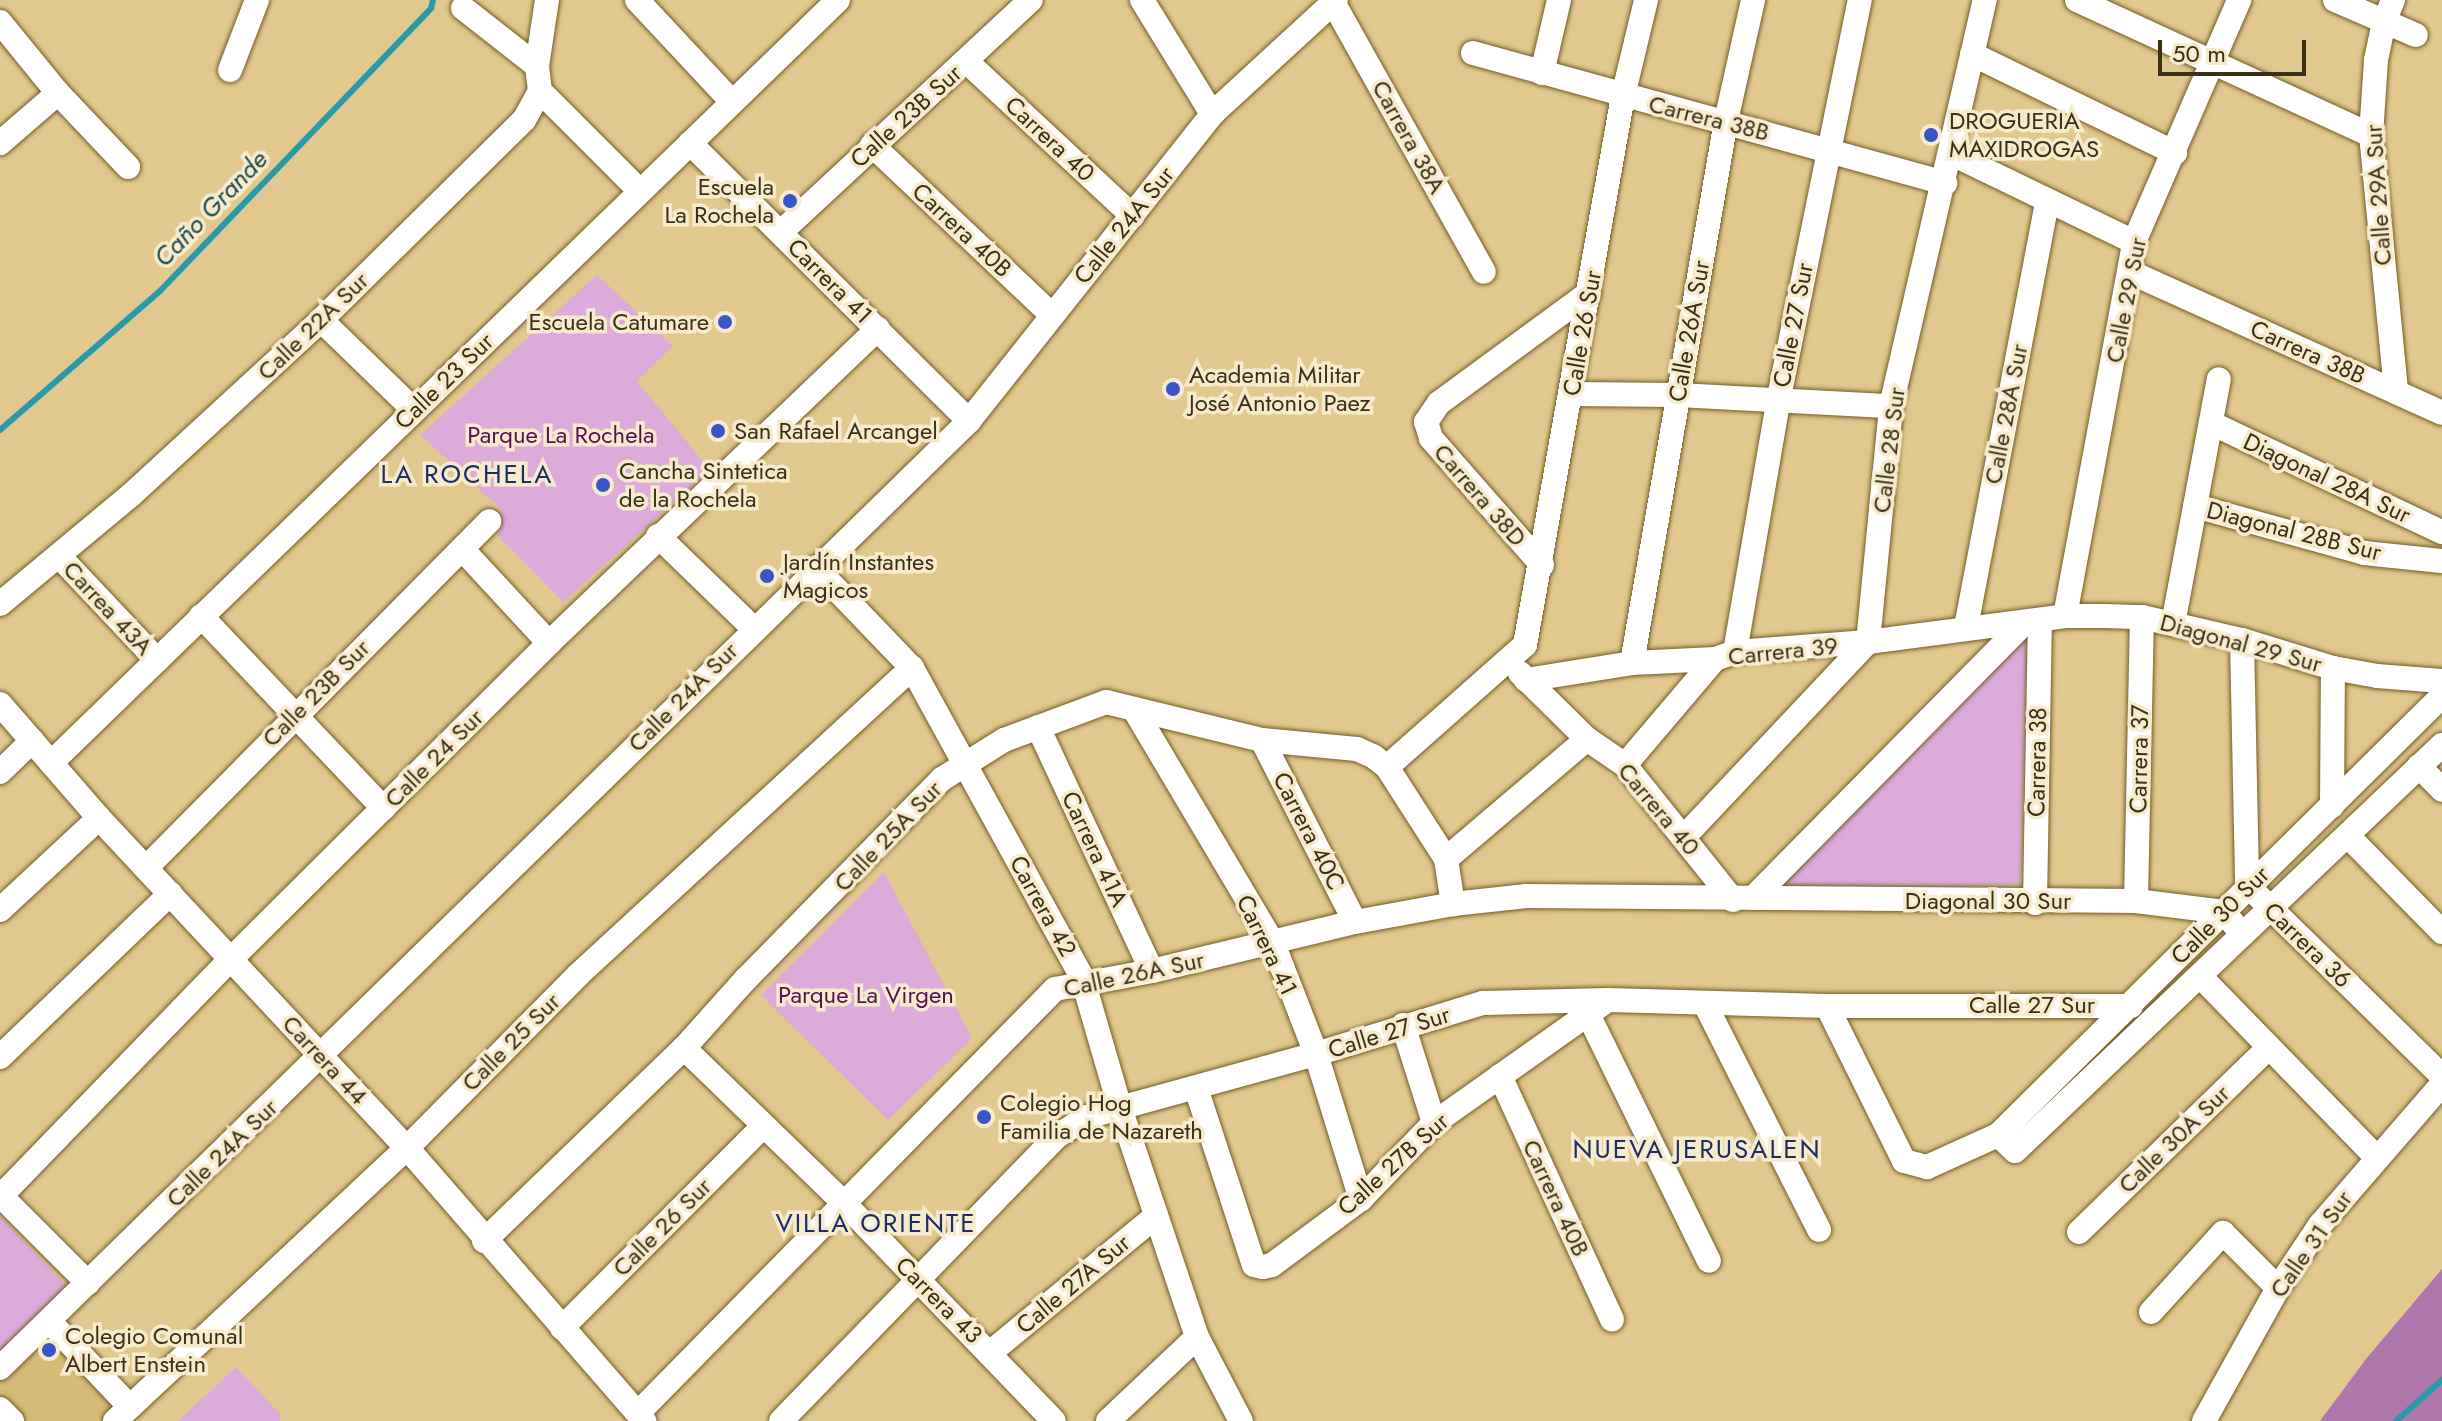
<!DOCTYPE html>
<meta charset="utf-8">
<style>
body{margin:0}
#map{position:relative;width:2442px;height:1421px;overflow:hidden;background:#e1c88e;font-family:Jost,sans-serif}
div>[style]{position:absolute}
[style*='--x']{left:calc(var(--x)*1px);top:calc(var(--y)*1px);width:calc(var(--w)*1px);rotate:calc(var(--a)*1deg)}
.built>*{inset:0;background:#d7bb79}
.green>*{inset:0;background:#dcabda}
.forest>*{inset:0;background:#ae78ac}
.stream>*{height:6px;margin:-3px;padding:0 3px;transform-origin:3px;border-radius:3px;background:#2a99a8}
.roads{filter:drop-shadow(0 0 2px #735d24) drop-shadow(0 0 2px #735d24)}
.minor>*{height:24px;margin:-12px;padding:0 12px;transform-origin:12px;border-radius:12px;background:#fff}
.dots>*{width:22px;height:22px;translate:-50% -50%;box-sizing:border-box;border:4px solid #f7ebce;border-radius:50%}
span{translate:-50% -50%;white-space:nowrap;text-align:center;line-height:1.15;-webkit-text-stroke:7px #f7ebce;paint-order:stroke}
.street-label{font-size:24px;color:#3a3018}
.poi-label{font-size:24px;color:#3a3018}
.left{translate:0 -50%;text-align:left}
.right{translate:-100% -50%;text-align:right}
.park-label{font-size:24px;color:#541154}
.water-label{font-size:26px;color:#1e4c53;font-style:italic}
.neighbourhood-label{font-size:26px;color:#1d2e65;letter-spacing:2px}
.scale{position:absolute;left:2158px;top:40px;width:148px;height:36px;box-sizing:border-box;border:4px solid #3a3018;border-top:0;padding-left:10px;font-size:24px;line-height:28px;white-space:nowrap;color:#3a3018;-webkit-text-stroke:6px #f7ebce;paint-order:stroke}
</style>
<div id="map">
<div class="built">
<div style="clip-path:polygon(51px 1325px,119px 1400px,99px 1421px,19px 1421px,0 1402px,0 1374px)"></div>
</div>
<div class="green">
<div style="clip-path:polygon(597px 275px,673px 346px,637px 381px,710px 470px,563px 602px,498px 536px,502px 510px,420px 435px)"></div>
<div style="clip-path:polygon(2028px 634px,2020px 884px,1769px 894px)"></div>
<div style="clip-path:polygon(884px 872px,972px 1038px,888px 1120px,761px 995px)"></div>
<div style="clip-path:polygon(0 1216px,71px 1291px,0 1360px)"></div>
<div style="clip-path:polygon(236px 1367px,280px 1414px,280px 1421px,178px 1421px)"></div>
</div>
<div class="forest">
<div style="clip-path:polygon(2442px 1269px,2442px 1421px,2320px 1421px,2366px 1359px)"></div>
</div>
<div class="stream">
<div style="--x:0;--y:430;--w:212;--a:-41"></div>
<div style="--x:160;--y:291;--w:392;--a:-46.2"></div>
<div style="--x:431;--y:8;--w:8;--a:-76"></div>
<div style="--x:2396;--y:1421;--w:62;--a:-41.7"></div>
</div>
<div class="roads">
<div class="minor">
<div style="--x:637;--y:0;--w:139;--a:47"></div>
<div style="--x:1142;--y:0;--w:134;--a:58.4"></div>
<div style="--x:2077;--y:0;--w:324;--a:24.7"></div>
<div style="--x:2335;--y:0;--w:88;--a:23.4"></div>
<div style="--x:2393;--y:0;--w:24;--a:112"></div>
<div style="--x:2384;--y:22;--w:39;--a:102"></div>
<div style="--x:2376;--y:60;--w:75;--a:93.8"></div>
<div style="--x:2371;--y:135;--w:258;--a:84.4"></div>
<div style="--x:1333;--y:2;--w:309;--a:60.8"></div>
<div style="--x:463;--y:8;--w:94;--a:38.1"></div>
<div style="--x:0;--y:22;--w:92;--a:50.8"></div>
<div style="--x:58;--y:93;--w:77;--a:139.2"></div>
<div style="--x:1473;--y:53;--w:490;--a:15.4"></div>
<div style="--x:1972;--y:54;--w:226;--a:26"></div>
<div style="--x:967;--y:62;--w:226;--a:42.9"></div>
<div style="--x:230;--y:70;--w:75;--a:-68.9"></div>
<div style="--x:1542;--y:73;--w:75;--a:-76.9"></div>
<div style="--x:540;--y:91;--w:141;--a:45"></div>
<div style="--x:58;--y:93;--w:102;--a:46.6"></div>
<div style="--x:690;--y:143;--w:394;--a:44.9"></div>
<div style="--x:872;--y:145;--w:246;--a:43.4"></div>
<div style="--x:1950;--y:153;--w:204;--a:25.8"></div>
<div style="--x:781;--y:232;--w:341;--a:-42.9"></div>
<div style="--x:2130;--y:272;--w:342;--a:24.3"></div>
<div style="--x:321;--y:320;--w:129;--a:44.1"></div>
<div style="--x:1571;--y:394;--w:107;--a:0.5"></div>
<div style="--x:1678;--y:395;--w:213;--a:3"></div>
<div style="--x:2211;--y:423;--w:255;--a:25.3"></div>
<div style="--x:2195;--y:506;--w:175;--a:15.5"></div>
<div style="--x:2364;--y:553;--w:78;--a:5.9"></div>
<div style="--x:658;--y:536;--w:132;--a:44.1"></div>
<div style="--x:462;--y:549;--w:128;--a:47.2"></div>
<div style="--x:59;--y:556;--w:143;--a:46.7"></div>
<div style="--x:1542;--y:565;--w:169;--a:-131.2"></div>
<div style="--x:1431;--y:438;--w:17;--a:-107"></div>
<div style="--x:1426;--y:422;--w:23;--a:-56"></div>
<div style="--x:1439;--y:403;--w:186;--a:-36.3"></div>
<div style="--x:816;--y:568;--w:139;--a:46.2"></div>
<div style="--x:912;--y:668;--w:353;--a:61.2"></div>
<div style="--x:1082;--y:977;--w:136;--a:73.8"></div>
<div style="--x:1120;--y:1108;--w:242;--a:71.4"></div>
<div style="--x:1197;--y:1337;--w:95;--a:62.4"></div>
<div style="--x:0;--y:604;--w:170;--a:-39.8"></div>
<div style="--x:131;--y:495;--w:258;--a:-42.6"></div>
<div style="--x:321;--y:320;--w:285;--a:-44.6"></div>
<div style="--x:524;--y:120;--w:33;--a:-61"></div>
<div style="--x:540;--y:91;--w:25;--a:-97"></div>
<div style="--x:537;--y:66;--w:67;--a:-81.4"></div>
<div style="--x:201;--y:616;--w:265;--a:46.5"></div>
<div style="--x:2065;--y:616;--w:380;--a:-79.5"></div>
<div style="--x:2134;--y:242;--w:264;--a:-66.5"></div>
<div style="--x:2173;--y:624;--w:249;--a:-79.4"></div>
<div style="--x:1966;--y:627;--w:434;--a:-79.2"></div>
<div style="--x:2242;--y:640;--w:245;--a:88.8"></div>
<div style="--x:2247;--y:885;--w:273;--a:44.4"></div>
<div style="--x:1735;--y:652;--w:254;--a:-80.2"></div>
<div style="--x:1778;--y:402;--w:410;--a:-78.5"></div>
<div style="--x:1632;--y:663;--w:550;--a:-80.16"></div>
<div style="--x:1726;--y:121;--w:124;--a:-77.4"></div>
<div style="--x:1520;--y:673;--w:94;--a:44.6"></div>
<div style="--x:1587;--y:739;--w:46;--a:34.4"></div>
<div style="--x:1625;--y:765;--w:173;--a:51.3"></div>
<div style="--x:1526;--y:680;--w:107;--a:-9.1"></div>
<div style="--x:1632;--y:663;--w:83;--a:-2.8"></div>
<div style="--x:1715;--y:659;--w:21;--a:-19"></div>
<div style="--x:1735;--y:652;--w:133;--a:-4.3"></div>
<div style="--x:1868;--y:642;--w:199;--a:-7.5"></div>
<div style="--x:2065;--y:616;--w:40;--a:0"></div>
<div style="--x:2105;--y:616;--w:37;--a:2"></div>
<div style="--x:2142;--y:617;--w:103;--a:13"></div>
<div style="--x:2242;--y:640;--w:95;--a:17.1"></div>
<div style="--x:2333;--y:668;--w:45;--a:10.3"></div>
<div style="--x:2377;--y:676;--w:65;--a:4.4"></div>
<div style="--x:0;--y:704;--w:151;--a:49"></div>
<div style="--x:99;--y:818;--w:451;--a:47"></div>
<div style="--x:407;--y:1148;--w:362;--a:49"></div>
<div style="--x:1134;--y:709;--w:272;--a:59.3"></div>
<div style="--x:1273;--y:943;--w:119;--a:68.8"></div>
<div style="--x:1316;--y:1054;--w:152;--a:72.8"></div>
<div style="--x:1038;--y:727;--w:269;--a:65"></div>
<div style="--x:1262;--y:740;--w:204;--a:62.9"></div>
<div style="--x:51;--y:763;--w:1096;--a:-44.11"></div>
<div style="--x:1625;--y:765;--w:139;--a:-49.7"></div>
<div style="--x:2419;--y:766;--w:33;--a:46"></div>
<div style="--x:1387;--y:767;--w:184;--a:-41.5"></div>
<div style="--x:1525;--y:645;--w:558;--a:-79.88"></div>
<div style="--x:1623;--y:96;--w:99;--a:-76.5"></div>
<div style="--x:0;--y:772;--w:45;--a:-44.1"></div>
<div style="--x:2332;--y:806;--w:138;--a:-89.6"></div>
<div style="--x:1684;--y:837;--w:268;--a:-46.7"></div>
<div style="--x:1868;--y:642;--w:237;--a:-84.4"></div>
<div style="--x:1891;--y:406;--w:417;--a:-77"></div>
<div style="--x:2349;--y:837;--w:133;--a:45.6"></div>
<div style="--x:1446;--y:859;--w:185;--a:-40.4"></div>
<div style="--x:146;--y:868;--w:488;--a:-45.3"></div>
<div style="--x:1753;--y:898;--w:385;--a:-45.4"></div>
<div style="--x:2136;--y:901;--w:284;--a:-88.8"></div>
<div style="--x:2035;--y:903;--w:281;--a:-89"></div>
<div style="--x:0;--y:910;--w:135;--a:-42.9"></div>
<div style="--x:2201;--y:977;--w:251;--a:45.8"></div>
<div style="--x:1705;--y:1004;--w:253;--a:63.2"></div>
<div style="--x:1827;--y:1006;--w:173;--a:63.6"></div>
<div style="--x:1904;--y:1161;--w:24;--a:15"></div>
<div style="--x:1927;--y:1167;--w:78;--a:-24.3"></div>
<div style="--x:1998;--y:1135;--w:624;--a:-44.68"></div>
<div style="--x:1587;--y:1012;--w:277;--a:63.9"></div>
<div style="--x:1403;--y:1025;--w:103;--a:72.4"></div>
<div style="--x:684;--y:1048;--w:224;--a:44.1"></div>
<div style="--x:845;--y:1204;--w:301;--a:46.1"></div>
<div style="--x:0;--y:1057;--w:236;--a:-43.8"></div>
<div style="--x:1500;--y:1076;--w:268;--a:65.3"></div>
<div style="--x:1196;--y:1088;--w:186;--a:71.9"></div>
<div style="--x:1254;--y:1265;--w:9;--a:13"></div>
<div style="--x:1263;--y:1267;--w:9;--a:-13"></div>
<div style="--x:1272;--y:1265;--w:111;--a:-36.6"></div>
<div style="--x:1361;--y:1199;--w:105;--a:-46.2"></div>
<div style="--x:1434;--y:1123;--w:211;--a:-35.3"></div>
<div style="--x:1998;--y:1135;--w:23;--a:43"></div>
<div style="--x:2015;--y:1151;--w:589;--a:-43.56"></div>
<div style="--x:1;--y:1196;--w:123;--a:45"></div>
<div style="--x:0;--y:1197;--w:332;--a:-45.9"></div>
<div style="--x:231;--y:959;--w:448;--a:-44.8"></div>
<div style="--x:549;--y:643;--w:455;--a:-43.7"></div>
<div style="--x:2079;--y:1232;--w:265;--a:-44.2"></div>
<div style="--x:484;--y:1241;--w:278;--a:-44"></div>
<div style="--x:684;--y:1048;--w:93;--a:-48.1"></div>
<div style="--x:746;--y:979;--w:280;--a:-45.6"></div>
<div style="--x:942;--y:779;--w:73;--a:-32.2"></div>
<div style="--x:1004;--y:740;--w:109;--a:-20.4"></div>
<div style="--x:1106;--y:702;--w:161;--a:13.7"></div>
<div style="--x:1262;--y:740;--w:95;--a:5.4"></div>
<div style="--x:1357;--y:749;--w:17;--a:24"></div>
<div style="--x:1373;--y:756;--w:18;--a:38"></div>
<div style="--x:1387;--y:767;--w:109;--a:57.3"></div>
<div style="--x:1446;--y:859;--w:46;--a:81.2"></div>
<div style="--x:2151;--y:1312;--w:107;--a:-47.7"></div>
<div style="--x:2223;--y:1233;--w:78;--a:45"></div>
<div style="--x:49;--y:1321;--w:118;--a:46.7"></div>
<div style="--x:562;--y:1328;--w:285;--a:-45.1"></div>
<div style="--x:991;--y:1352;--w:214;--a:-39.5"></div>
<div style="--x:0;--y:1368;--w:1355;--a:-44.34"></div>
<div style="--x:969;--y:421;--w:392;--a:-51.6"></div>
<div style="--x:1212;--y:114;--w:168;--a:-42.6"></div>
<div style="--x:0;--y:1409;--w:17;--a:45"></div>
<div style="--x:638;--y:1413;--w:595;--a:-45.48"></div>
<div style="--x:1055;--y:989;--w:99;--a:-10.5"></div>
<div style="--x:1152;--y:971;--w:209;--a:-13.6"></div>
<div style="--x:1355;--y:922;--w:100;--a:-10.4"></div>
<div style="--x:1453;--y:904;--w:74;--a:-6.2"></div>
<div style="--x:1527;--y:896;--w:609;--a:0.47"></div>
<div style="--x:2136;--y:901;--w:89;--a:7.1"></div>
<div style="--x:2224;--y:912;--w:27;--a:51"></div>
<div style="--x:115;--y:1421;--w:400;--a:-43.1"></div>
<div style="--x:407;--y:1148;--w:243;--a:-45.3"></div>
<div style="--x:578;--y:975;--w:454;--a:-42.6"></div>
<div style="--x:781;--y:1421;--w:395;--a:-45.9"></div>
<div style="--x:1056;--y:1137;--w:37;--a:-33"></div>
<div style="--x:1087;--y:1117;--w:238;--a:-15.4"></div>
<div style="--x:1316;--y:1054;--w:175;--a:-17"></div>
<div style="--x:1483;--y:1003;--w:125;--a:-1.4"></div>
<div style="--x:1608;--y:1000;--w:219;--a:1.6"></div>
<div style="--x:1827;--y:1006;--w:304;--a:0"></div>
<div style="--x:1108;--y:1421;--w:122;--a:-43.3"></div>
<div style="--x:2204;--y:1421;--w:152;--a:-60.9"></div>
<div style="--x:2278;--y:1288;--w:76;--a:-56.3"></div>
<div style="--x:2320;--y:1225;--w:186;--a:-49.1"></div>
</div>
</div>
<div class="dots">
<div style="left:1931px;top:135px;background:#3856c7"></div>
<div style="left:790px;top:201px;background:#3856c7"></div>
<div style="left:725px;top:322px;background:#3856c7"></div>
<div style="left:1173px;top:389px;background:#3856c7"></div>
<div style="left:718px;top:431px;background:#3856c7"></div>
<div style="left:603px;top:485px;background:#3856c7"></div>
<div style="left:767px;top:576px;background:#3856c7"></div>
<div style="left:984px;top:1117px;background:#3856c7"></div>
<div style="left:49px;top:1350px;background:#3856c7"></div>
</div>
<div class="street-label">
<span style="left:906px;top:116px;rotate:-42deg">Calle 23B Sur</span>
<span style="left:1709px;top:118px;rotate:14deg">Carrera 38B</span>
<span style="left:1409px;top:137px;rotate:61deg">Carrera 38A</span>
<span style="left:1050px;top:139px;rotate:43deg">Carrera 40</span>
<span style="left:2378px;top:195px;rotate:-94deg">Calle 29A Sur</span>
<span style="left:1124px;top:225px;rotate:-51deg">Calle 24A Sur</span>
<span style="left:962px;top:230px;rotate:43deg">Carrera 40B</span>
<span style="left:830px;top:281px;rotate:45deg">Carrera 41</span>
<span style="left:2126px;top:300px;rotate:-79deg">Calle 29 Sur</span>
<span style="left:1793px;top:325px;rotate:-79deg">Calle 27 Sur</span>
<span style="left:313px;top:326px;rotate:-44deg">Calle 22A Sur</span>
<span style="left:1689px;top:331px;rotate:-80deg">Calle 26A Sur</span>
<span style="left:1582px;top:333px;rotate:-80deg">Calle 26 Sur</span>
<span style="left:2308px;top:352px;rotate:24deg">Carrera 38B</span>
<span style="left:444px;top:381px;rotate:-44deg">Calle 23 Sur</span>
<span style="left:2006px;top:414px;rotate:-79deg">Calle 28A Sur</span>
<span style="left:1889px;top:450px;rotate:-83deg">Calle 28 Sur</span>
<span style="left:2327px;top:478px;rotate:25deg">Diagonal 28A Sur</span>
<span style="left:1480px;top:495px;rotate:49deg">Carrera 38D</span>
<span style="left:2294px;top:531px;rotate:14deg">Diagonal 28B Sur</span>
<span style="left:108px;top:608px;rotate:47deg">Carrea 43A</span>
<span style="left:2241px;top:643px;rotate:15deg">Diagonal 29 Sur</span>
<span style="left:1783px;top:651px;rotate:-6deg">Carrera 39</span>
<span style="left:316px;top:693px;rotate:-45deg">Calle 23B Sur</span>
<span style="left:683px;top:697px;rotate:-45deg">Calle 24A Sur</span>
<span style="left:434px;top:758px;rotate:-45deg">Calle 24 Sur</span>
<span style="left:2139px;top:759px;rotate:-89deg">Carrera 37</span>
<span style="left:2037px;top:762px;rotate:-89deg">Carrera 38</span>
<span style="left:1659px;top:809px;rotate:50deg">Carrera 40</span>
<span style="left:1309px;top:831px;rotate:63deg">Carrera 40C</span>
<span style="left:888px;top:836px;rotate:-46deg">Calle 25A Sur</span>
<span style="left:1095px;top:849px;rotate:65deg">Carrera 41A</span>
<span style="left:1988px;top:901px">Diagonal 30 Sur</span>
<span style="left:1043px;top:906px;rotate:61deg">Carrera 42</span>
<span style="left:2220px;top:915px;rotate:-45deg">Calle 30 Sur</span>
<span style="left:1267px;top:945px;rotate:64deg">Carrera 41</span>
<span style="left:2308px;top:945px;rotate:44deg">Carrera 36</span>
<span style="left:1134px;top:974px;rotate:-12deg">Calle 26A Sur</span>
<span style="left:2032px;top:1005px">Calle 27 Sur</span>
<span style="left:1389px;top:1032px;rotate:-17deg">Calle 27 Sur</span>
<span style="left:511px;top:1042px;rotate:-45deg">Calle 25 Sur</span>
<span style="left:325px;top:1060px;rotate:47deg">Carrera 44</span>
<span style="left:2174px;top:1139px;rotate:-44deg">Calle 30A Sur</span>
<span style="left:222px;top:1153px;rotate:-44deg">Calle 24A Sur</span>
<span style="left:1393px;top:1164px;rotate:-42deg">Calle 27B Sur</span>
<span style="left:1556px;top:1198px;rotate:65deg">Carrera 40B</span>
<span style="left:662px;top:1227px;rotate:-45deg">Calle 26 Sur</span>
<span style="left:2311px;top:1244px;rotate:-55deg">Calle 31 Sur</span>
<span style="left:1073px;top:1284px;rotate:-40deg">Calle 27A Sur</span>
<span style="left:939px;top:1300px;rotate:45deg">Carrera 43</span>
</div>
<div class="poi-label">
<span class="left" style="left:1949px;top:135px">DROGUERIA<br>MAXIDROGAS</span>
<span class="right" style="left:774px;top:201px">Escuela<br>La Rochela</span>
<span class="right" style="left:709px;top:322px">Escuela Catumare</span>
<span class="left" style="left:1189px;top:389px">Academia Militar<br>José Antonio Paez</span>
<span class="left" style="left:734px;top:431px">San Rafael Arcangel</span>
<span class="left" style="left:619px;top:485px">Cancha Sintetica<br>de la Rochela</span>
<span class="left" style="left:783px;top:576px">Jardín Instantes<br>Magicos</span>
<span class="left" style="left:1000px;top:1117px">Colegio Hog<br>Familia de Nazareth</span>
<span class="left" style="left:65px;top:1350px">Colegio Comunal<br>Albert Enstein</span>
</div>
<div class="park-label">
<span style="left:561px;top:435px">Parque La Rochela</span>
<span style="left:866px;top:995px">Parque La Virgen</span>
</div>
<div class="water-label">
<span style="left:211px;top:209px;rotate:-46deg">Caño Grande</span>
</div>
<div class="neighbourhood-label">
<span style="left:467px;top:475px">LA ROCHELA</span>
<span style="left:1697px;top:1150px">NUEVA JERUSALEN</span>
<span style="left:876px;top:1224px">VILLA ORIENTE</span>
</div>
<div class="scale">50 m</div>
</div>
